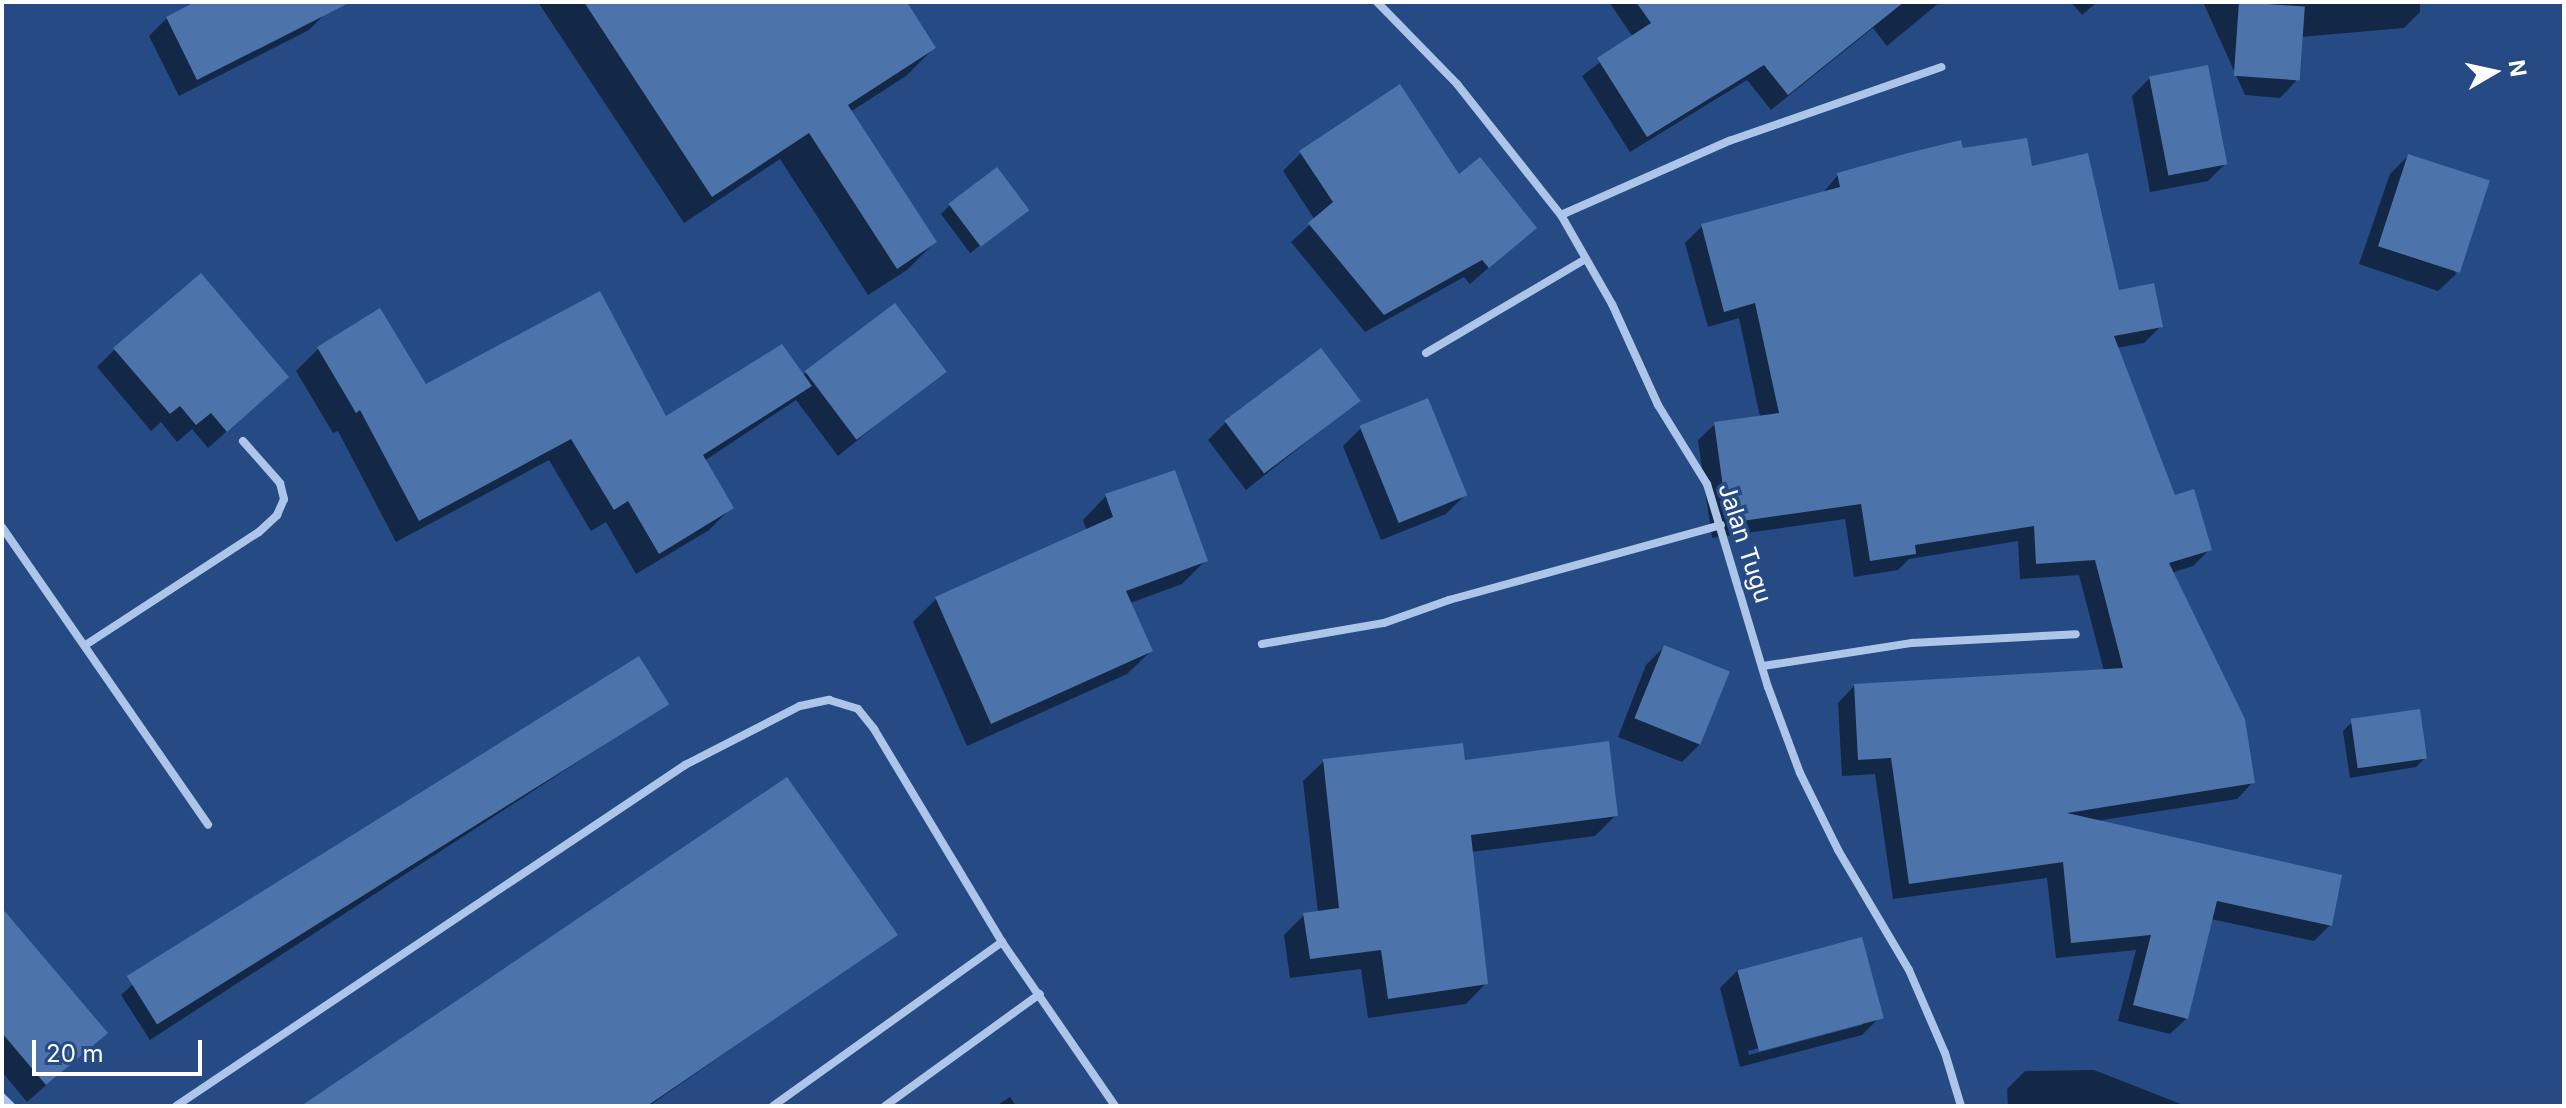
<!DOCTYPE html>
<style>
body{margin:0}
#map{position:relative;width:2566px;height:1108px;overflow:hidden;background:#254a84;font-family:Inter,sans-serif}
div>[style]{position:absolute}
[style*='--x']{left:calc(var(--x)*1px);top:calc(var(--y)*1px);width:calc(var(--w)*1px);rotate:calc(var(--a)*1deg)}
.shadow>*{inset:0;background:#0007}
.building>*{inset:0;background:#4d73ab;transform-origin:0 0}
.minor>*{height:8px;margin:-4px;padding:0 4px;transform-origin:4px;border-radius:4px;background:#adc5e8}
span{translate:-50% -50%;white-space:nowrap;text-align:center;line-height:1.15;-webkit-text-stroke:7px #254a84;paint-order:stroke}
.street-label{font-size:24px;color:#fff}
.frame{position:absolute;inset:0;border:4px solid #fff;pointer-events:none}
.north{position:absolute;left:2454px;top:32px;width:80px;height:80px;-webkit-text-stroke:6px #254a84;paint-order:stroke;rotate:81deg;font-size:22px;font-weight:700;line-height:32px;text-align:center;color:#fff}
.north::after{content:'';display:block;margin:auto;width:28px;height:36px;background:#fff;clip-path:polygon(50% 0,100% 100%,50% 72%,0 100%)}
.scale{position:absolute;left:32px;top:1040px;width:170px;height:36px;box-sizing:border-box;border:4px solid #fff;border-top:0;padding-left:10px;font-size:24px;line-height:28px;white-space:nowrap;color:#fff;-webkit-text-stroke:6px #254a84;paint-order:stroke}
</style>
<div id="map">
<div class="shadow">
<div style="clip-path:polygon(200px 2px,322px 2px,327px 12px,309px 30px,179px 96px,149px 36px,167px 18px)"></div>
<div style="clip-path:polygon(538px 2px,904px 2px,934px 48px,906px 76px,850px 112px,935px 242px,907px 270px,868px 295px,780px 159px,684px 223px)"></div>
<div style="clip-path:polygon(1609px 2px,1940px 2px,1887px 46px,1873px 28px,1771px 110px,1747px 80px,1630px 152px,1582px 76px,1633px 37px)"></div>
<div style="clip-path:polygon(2071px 2px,2097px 2px,2082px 15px)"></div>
<div style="clip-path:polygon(2203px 2px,2420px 2px,2420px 12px,2404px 28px,2300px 37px,2296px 81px,2280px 98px,2245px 95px)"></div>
<div style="clip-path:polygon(2150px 78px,2226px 163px,2208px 181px,2150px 192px,2132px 96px)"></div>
<div style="clip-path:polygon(1962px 151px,2030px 168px,2117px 292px,2161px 326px,2144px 343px,2116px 348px,2174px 497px,2209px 550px,2193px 566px,2171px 573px,2253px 782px,2237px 799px,2096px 821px,2330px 925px,2314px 941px,2211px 919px,2187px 1018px,2170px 1034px,2118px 1021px,2136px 950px,2056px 958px,2047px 878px,1893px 899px,1875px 774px,1842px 776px,1838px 703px,1854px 686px,2104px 671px,2079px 575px,2020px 579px,2018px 541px,1909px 559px,1898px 570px,1854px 577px,1845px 519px,1712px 538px,1698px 440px,1715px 424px,1760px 417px,1739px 318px,1708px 327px,1685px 243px,1702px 226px,1822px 194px,1838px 175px)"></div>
<div style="clip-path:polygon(1301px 153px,1459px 177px,1534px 228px,1470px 284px,1464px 277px,1365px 332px,1291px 242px,1315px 220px,1283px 171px)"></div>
<div style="clip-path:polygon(2408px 156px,2456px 274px,2438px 291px,2359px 264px,2390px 174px)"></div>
<div style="clip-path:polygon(950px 205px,1017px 218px,970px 253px,941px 214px)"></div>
<div style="clip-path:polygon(115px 349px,268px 395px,208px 448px,192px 429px,177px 442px,161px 422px,151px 431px,97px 367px)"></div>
<div style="clip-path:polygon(318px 349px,426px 387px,666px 419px,807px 373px,944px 370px,838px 456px,796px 400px,704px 461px,731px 508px,709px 530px,636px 574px,606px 522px,591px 531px,549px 460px,396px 542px,338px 431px,333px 433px,296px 371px)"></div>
<div style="clip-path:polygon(1358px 401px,1246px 490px,1208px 440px,1226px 422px)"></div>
<div style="clip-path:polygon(1361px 428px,1464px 496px,1446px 514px,1381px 540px,1343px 446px)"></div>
<div style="clip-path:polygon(1106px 496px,1205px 561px,1182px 584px,1130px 603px,1151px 651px,1127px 674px,967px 746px,913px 622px,936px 599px,1087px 531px,1083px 520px)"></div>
<div style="clip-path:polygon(1664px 647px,1700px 744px,1682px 762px,1618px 737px,1646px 665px)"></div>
<div style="clip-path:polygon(667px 704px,150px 1040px,121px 995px,132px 985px)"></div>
<div style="clip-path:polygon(2352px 722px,2425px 758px,2416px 767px,2350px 778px,2343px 731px)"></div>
<div style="clip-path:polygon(1324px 761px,1615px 816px,1595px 836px,1471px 852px,1486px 983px,1466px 1004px,1368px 1018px,1361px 969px,1290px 978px,1284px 935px,1304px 915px,1318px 913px,1303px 781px)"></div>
<div style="clip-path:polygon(2px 910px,105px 1033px,27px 1102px,2px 1072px)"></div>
<div style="clip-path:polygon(895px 935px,649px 1106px,304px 1106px)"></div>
<div style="clip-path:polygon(evenodd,1738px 970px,1880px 1017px,1862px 1035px,1740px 1067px,1720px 988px,1738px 970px,1862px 1021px,1862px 1025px,1749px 1055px,1748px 1051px,1862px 1021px)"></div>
<div style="clip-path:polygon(2094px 1070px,2186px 1106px,2008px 1106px,2007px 1089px,2025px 1071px)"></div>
<div style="clip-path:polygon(1010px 1097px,1016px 1106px,996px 1106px)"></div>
</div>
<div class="building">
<div style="clip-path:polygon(195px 2px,351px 2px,197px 80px,166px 17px)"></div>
<div style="clip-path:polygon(584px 2px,907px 2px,936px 48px,848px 105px,937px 242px,897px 269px,809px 133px,712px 197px)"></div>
<div style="clip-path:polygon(1636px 2px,1904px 2px,1788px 95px,1764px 65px,1647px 137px,1597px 58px,1651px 23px)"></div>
<div style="left:2239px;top:2px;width:66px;height:74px;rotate:4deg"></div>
<div style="left:2208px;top:65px;width:101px;height:60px;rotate:79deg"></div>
<div style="clip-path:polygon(1400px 84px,1459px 174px,1480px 157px,1537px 228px,1489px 268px,1482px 260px,1384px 315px,1308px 223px,1333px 202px,1299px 151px)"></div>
<div style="clip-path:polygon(2027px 138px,2032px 166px,2088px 153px,2119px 290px,2154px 283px,2163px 327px,2114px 336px,2175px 495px,2194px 489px,2212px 550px,2169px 563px,2245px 719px,2255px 783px,2067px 813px,2342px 875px,2332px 926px,2217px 901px,2188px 1019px,2133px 1005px,2151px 935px,2071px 943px,2063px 862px,1909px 884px,1891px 758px,1858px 760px,1854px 684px,2123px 668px,2095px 560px,2036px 564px,2034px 526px,1915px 545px,1916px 554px,1870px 561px,1861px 504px,1728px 523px,1714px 422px,1779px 413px,1755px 303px,1724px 312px,1701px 224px,1840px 187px,1837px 173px,1908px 153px,1961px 140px,1963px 148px)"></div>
<div style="left:2408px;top:154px;width:86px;height:97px;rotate:18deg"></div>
<div style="left:997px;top:167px;width:54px;height:61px;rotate:53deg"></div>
<div style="clip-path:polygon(201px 273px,289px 377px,227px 432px,211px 413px,196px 425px,180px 406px,170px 414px,113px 348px)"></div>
<div style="clip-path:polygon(600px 291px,666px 416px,782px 344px,812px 386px,703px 455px,734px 508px,659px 554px,628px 501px,614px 510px,571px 439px,419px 521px,360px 410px,356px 413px,317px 347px,380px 308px,426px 384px)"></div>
<div style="left:895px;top:303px;width:86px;height:113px;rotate:53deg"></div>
<div style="left:1321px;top:348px;width:66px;height:121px;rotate:53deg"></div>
<div style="left:1428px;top:398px;width:105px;height:74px;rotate:68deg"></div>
<div style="clip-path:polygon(1175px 470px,1208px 561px,1126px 591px,1153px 651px,991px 724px,935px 597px,1113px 517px,1105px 494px)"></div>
<div style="left:1664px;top:645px;width:71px;height:79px;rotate:22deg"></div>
<div style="left:639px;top:656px;width:57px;height:604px;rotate:58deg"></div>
<div style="left:2420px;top:709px;width:50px;height:70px;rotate:82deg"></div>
<div style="clip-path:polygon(1609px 741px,1618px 816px,1471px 835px,1488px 984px,1388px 999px,1381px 950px,1310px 959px,1303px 913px,1339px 908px,1323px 759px,1463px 743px,1465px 760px)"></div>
<div style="clip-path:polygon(787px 777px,898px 935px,647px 1106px,301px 1106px)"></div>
<div style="clip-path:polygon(2px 908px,108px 1033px,46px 1085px,2px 1033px)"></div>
<div style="left:1862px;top:937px;width:84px;height:129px;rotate:75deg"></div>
</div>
<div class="minor">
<div style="--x:1377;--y:2;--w:115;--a:45.7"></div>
<div style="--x:1457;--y:84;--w:167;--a:51.6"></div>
<div style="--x:1561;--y:215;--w:103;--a:60.2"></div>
<div style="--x:1612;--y:304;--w:111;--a:65.5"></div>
<div style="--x:1658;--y:405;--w:93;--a:58.2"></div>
<div style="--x:1707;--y:484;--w:212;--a:73.3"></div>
<div style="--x:1768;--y:687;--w:92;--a:69.6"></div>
<div style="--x:1800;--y:773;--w:86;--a:63.7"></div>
<div style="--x:1838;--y:850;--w:139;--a:59.4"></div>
<div style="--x:1909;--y:970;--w:90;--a:66.6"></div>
<div style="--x:1945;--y:1053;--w:55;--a:73.2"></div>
<div style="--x:1561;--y:215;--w:184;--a:-23.8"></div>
<div style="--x:1729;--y:141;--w:225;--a:-19.2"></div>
<div style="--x:1426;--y:353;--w:183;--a:-30.5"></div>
<div style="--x:2;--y:527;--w:362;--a:55.3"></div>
<div style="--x:87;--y:644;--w:205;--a:-33.1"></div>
<div style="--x:259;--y:532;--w:25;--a:-43"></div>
<div style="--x:277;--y:515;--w:17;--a:-66"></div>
<div style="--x:284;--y:499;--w:16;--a:-104"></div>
<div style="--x:280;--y:483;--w:56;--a:-131.4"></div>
<div style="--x:1262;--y:644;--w:124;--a:-9.8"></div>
<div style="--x:1384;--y:623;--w:69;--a:-19.5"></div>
<div style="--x:1449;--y:600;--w:282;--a:-15.4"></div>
<div style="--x:1763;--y:666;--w:151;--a:-8.8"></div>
<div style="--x:1912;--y:643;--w:164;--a:-3.1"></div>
<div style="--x:2;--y:1097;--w:13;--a:45"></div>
<div style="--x:176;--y:1106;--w:613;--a:-33.82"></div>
<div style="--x:685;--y:765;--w:129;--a:-27.2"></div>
<div style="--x:800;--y:706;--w:30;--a:-12"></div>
<div style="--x:829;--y:700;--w:30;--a:17"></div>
<div style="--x:858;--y:709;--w:26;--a:51"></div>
<div style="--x:874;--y:729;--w:249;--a:59"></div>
<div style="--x:1002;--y:942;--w:199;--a:55.4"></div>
<div style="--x:773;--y:1106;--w:282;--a:-35.6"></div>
<div style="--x:885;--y:1106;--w:191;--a:-35.9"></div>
</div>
<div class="street-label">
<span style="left:1745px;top:543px;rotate:72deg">Jalan Tugu</span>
</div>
<div class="frame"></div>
<div class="north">N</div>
<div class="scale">20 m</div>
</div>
